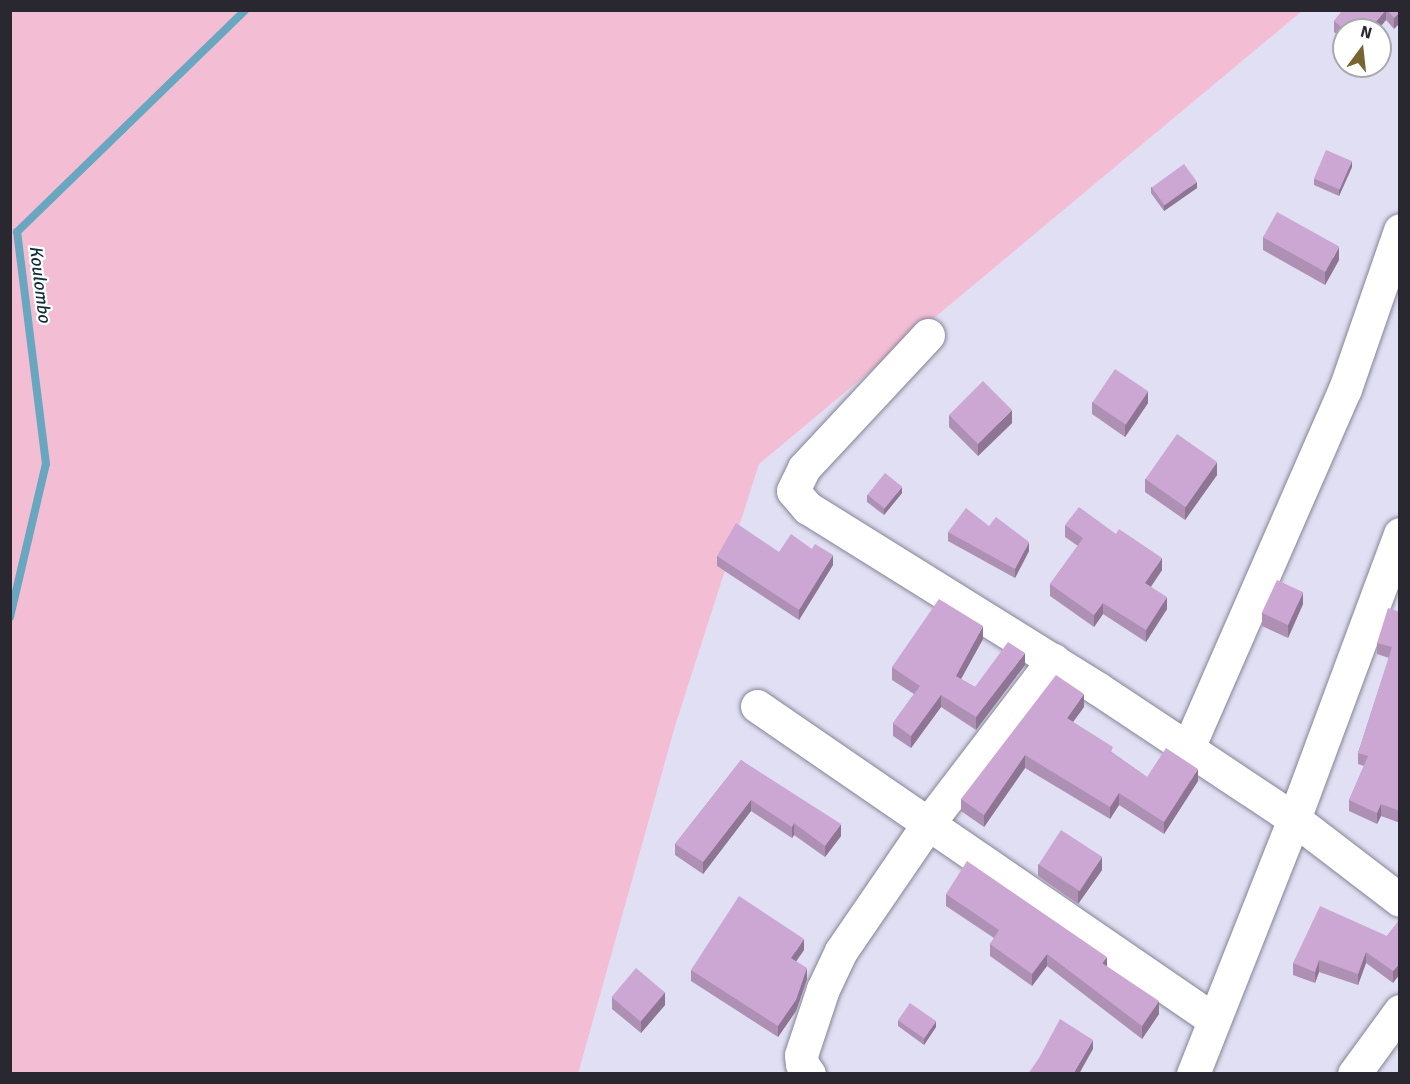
<!DOCTYPE html>
<style>
body{margin:0}
#map{position:relative;width:1410px;height:1084px;overflow:hidden;background:#e0dff3;font-family:Signika,sans-serif}
div>[style]{position:absolute}
[style*='--x']{left:calc(var(--x)*1px);top:calc(var(--y)*1px);width:calc(var(--w)*1px);rotate:calc(var(--a)*1deg)}
.green>*{inset:0;background:#f3bed4}
.stream>*{height:8px;margin:-4px;padding:0 4px;transform-origin:4px;border-radius:4px;background:#69a6bf}
.roads{filter:drop-shadow(0 0 2px #858496) drop-shadow(0 0 2px #858496)}
.street>*{height:33px;margin:-16.5px;padding:0 16.5px;transform-origin:16.5px;border-radius:16.5px;background:#fff}
.wall>*{inset:0;background:#af90b5}
.shaded-wall>*{inset:0;background:#8f7594}
.building>*{inset:0;background:#cca7d3;transform-origin:0 0}
span{translate:-50% -50%;white-space:nowrap;text-align:center;line-height:1.15;-webkit-text-stroke:4.5px #fff;paint-order:stroke}
.water-label{font-size:18px;color:#102e3a;font-style:italic}
.frame{position:absolute;inset:0;border:12px solid #292830;pointer-events:none}
.north{position:absolute;left:1332px;top:18px;width:60px;height:60px;box-sizing:border-box;background:#fff;border:2px solid #a9a9ac;border-radius:50%;rotate:15deg;font-size:16px;font-weight:700;line-height:24px;text-align:center;color:#292830}
.north::after{content:'';display:block;margin:auto;width:21px;height:27px;background:#786332;clip-path:polygon(50% 0,100% 100%,50% 72%,0 100%)}
</style>
<div id="map">
<div class="green">
<div style="clip-path:polygon(10px 11px,11px 10px,1302px 11px,759px 464px,675px 726px,578px 1074px,11px 1073px)"></div>
</div>
<div class="stream">
<div style="--x:10;--y:617;--w:157;--a:-76.8"></div>
<div style="--x:46;--y:464;--w:234;--a:-97.1"></div>
<div style="--x:17;--y:232;--w:318;--a:-44.2"></div>
</div>
<div class="roads">
<div class="street">
<div style="--x:928;--y:335;--w:182;--a:133"></div>
<div style="--x:804;--y:468;--w:25;--a:116"></div>
<div style="--x:793;--y:491;--w:23;--a:49"></div>
<div style="--x:808;--y:508;--w:340;--a:31.9"></div>
<div style="--x:1097;--y:688;--w:237;--a:33.6"></div>
<div style="--x:1294;--y:819;--w:133;--a:37.4"></div>
<div style="--x:757;--y:706;--w:554;--a:34.49"></div>
<div style="--x:1188;--y:748;--w:392;--a:-66.4"></div>
<div style="--x:1345;--y:389;--w:168;--a:-70.9"></div>
<div style="--x:809;--y:1074;--w:12;--a:-125"></div>
<div style="--x:802;--y:1064;--w:9;--a:-96"></div>
<div style="--x:801;--y:1055;--w:70;--a:-71.6"></div>
<div style="--x:823;--y:989;--w:42;--a:-64.7"></div>
<div style="--x:841;--y:951;--w:158;--a:-55.6"></div>
<div style="--x:930;--y:821;--w:203;--a:-52.6"></div>
<div style="--x:1193;--y:1074;--w:274;--a:-68.4"></div>
<div style="--x:1294;--y:819;--w:304;--a:-69.6"></div>
<div style="--x:1354;--y:1074;--w:78;--a:-53.9"></div>
</div>
</div>
<div class="wall">
<div style="clip-path:polygon(1343px 10px,1400px 10px,1394px 29px,1386px 20px,1344px 30px,1344px 40px,1334px 32px,1334px 21px)"></div>
<div style="clip-path:polygon(1352px 167px,1339px 196px,1314px 185px,1314px 179px)"></div>
<div style="clip-path:polygon(1151px 187px,1197px 188px,1164px 211px,1151px 193px)"></div>
<div style="clip-path:polygon(1263px 237px,1339px 260px,1325px 285px,1263px 250px)"></div>
<div style="clip-path:polygon(1092px 402px,1148px 403px,1125px 437px,1092px 414px)"></div>
<div style="clip-path:polygon(949px 415px,1012px 423px,978px 456px,949px 427px)"></div>
<div style="clip-path:polygon(1217px 475px,1185px 520px,1145px 492px,1145px 479px)"></div>
<div style="clip-path:polygon(902px 493px,884px 515px,867px 502px,867px 495px)"></div>
<div style="clip-path:polygon(1065px 525px,1162px 570px,1151px 587px,1167px 609px,1146px 642px,1103px 614px,1094px 627px,1050px 596px,1050px 584px,1078px 546px,1065px 537px)"></div>
<div style="clip-path:polygon(948px 532px,1029px 551px,1015px 578px,948px 541px)"></div>
<div style="clip-path:polygon(779px 552px,833px 565px,799px 620px,717px 566px,717px 556px)"></div>
<div style="clip-path:polygon(1303px 604px,1288px 638px,1262px 626px,1262px 613px)"></div>
<div style="clip-path:polygon(1400px 612px,1400px 823px,1381px 816px,1377px 824px,1349px 811px,1349px 800px,1364px 766px,1358px 764px,1358px 753px,1389px 658px,1377px 654px,1377px 643px)"></div>
<div style="clip-path:polygon(983px 639px,961px 679px,975px 687px,1025px 665px,976px 730px,941px 707px,911px 748px,893px 736px,893px 723px,914px 694px,892px 680px,892px 667px)"></div>
<div style="clip-path:polygon(1084px 707px,1073px 722px,1113px 753px,1147px 777px,1198px 781px,1164px 834px,1119px 805px,1110px 819px,1025px 768px,984px 827px,961px 811px,961px 799px)"></div>
<div style="clip-path:polygon(741px 760px,841px 836px,825px 857px,794px 835px,792px 838px,751px 811px,703px 874px,675px 855px,675px 844px)"></div>
<div style="clip-path:polygon(1038px 864px,1102px 870px,1078px 904px,1038px 876px)"></div>
<div style="clip-path:polygon(946px 894px,1107px 967px,1159px 1014px,1142px 1039px,1047px 966px,1032px 986px,990px 956px,990px 944px,994px 938px,946px 906px)"></div>
<div style="clip-path:polygon(1400px 919px,1393px 983px,1366px 963px,1358px 985px,1319px 972px,1315px 983px,1293px 975px,1293px 963px,1387px 936px)"></div>
<div style="clip-path:polygon(804px 950px,796px 961px,807px 979px,796px 1011px,778px 1037px,691px 981px,691px 970px)"></div>
<div style="clip-path:polygon(612px 997px,665px 1005px,641px 1033px,612px 1009px)"></div>
<div style="clip-path:polygon(898px 1020px,936px 1027px,924px 1045px,898px 1026px)"></div>
</div>
<div class="shaded-wall">
<div style="clip-path:polygon(1386px 10px,1386px 20px,1378px 30px,1369px 30px)"></div>
<div style="clip-path:polygon(1400px 12px,1400px 23px,1394px 29px,1394px 18px)"></div>
<div style="clip-path:polygon(1352px 161px,1352px 167px,1339px 196px,1339px 190px)"></div>
<div style="clip-path:polygon(1197px 182px,1197px 188px,1164px 211px,1164px 205px)"></div>
<div style="clip-path:polygon(1339px 247px,1339px 260px,1325px 285px,1325px 273px)"></div>
<div style="clip-path:polygon(1148px 391px,1148px 403px,1125px 437px,1125px 425px)"></div>
<div style="clip-path:polygon(1012px 410px,1012px 423px,978px 456px,978px 444px)"></div>
<div style="clip-path:polygon(1217px 462px,1217px 475px,1185px 520px,1185px 507px)"></div>
<div style="clip-path:polygon(902px 487px,902px 493px,884px 515px,884px 509px)"></div>
<div style="clip-path:polygon(1029px 542px,1029px 551px,1015px 578px,1015px 569px)"></div>
<div style="clip-path:polygon(833px 555px,833px 565px,799px 620px,799px 610px)"></div>
<div style="clip-path:polygon(1162px 558px,1162px 570px,1145px 595px,1145px 583px)"></div>
<div style="clip-path:polygon(1303px 592px,1303px 604px,1288px 638px,1288px 625px)"></div>
<div style="clip-path:polygon(1167px 597px,1167px 609px,1146px 642px,1146px 630px)"></div>
<div style="clip-path:polygon(1103px 603px,1103px 614px,1094px 627px,1094px 615px)"></div>
<div style="clip-path:polygon(983px 626px,983px 639px,956px 688px,956px 676px)"></div>
<div style="clip-path:polygon(1025px 653px,1025px 665px,976px 730px,976px 717px)"></div>
<div style="clip-path:polygon(1084px 694px,1084px 707px,1067px 730px,1067px 718px)"></div>
<div style="clip-path:polygon(941px 695px,941px 707px,911px 748px,911px 736px)"></div>
<div style="clip-path:polygon(1025px 755px,1025px 768px,984px 827px,984px 815px)"></div>
<div style="clip-path:polygon(1198px 769px,1198px 781px,1164px 834px,1164px 822px)"></div>
<div style="clip-path:polygon(1119px 793px,1119px 805px,1110px 819px,1110px 807px)"></div>
<div style="clip-path:polygon(751px 800px,751px 811px,703px 874px,703px 862px)"></div>
<div style="clip-path:polygon(1381px 804px,1381px 816px,1377px 824px,1377px 813px)"></div>
<div style="clip-path:polygon(794px 823px,794px 835px,792px 838px,792px 827px)"></div>
<div style="clip-path:polygon(841px 824px,841px 836px,825px 857px,825px 846px)"></div>
<div style="clip-path:polygon(1102px 857px,1102px 870px,1078px 904px,1078px 892px)"></div>
<div style="clip-path:polygon(804px 939px,804px 950px,791px 969px,791px 958px)"></div>
<div style="clip-path:polygon(1366px 952px,1366px 963px,1358px 985px,1358px 974px)"></div>
<div style="clip-path:polygon(1047px 954px,1047px 966px,1032px 986px,1032px 974px)"></div>
<div style="clip-path:polygon(1107px 957px,1107px 969px,1102px 963px)"></div>
<div style="clip-path:polygon(1319px 960px,1319px 972px,1315px 983px,1315px 972px)"></div>
<div style="clip-path:polygon(1400px 963px,1400px 974px,1393px 983px,1393px 971px)"></div>
<div style="clip-path:polygon(807px 968px,807px 979px,796px 1011px,778px 1037px,778px 1026px)"></div>
<div style="clip-path:polygon(665px 992px,665px 1005px,641px 1033px,641px 1020px)"></div>
<div style="clip-path:polygon(1159px 1001px,1159px 1014px,1142px 1039px,1142px 1026px)"></div>
<div style="clip-path:polygon(936px 1021px,936px 1027px,924px 1045px,924px 1039px)"></div>
<div style="clip-path:polygon(1093px 1040px,1093px 1049px,1079px 1074px,1073px 1074px)"></div>
</div>
<div class="building">
<div style="clip-path:polygon(1343px 10px,1386px 10px,1369px 30px,1345px 30px,1334px 21px)"></div>
<div style="clip-path:polygon(1387px 10px,1400px 10px,1400px 12px,1394px 18px)"></div>
<div style="left:1326px;top:150px;width:28px;height:31px;rotate:23deg"></div>
<div style="left:1184px;top:164px;width:22px;height:40px;rotate:54deg"></div>
<div style="left:1277px;top:212px;width:71px;height:29px;rotate:29deg"></div>
<div style="left:1115px;top:369px;width:40px;height:40px;rotate:34deg"></div>
<div style="left:983px;top:381px;width:41px;height:48px;rotate:45deg"></div>
<div style="left:1177px;top:434px;width:49px;height:55px;rotate:35deg"></div>
<div style="left:885px;top:473px;width:22px;height:28px;rotate:39deg"></div>
<div style="clip-path:polygon(1079px 507px,1116px 534px,1119px 529px,1162px 558px,1145px 583px,1167px 597px,1146px 630px,1103px 603px,1094px 615px,1050px 584px,1083px 538px,1065px 525px)"></div>
<div style="clip-path:polygon(966px 508px,989px 526px,996px 517px,1029px 542px,1015px 569px,948px 532px)"></div>
<div style="clip-path:polygon(736px 523px,779px 552px,791px 534px,812px 549px,815px 544px,833px 555px,799px 610px,717px 556px)"></div>
<div style="left:1277px;top:580px;width:29px;height:36px;rotate:25deg"></div>
<div style="clip-path:polygon(939px 599px,983px 626px,956px 676px,975px 687px,1008px 642px,1025px 653px,976px 717px,941px 695px,911px 736px,893px 723px,920px 686px,892px 667px)"></div>
<div style="clip-path:polygon(1388px 608px,1400px 612px,1400px 811px,1381px 804px,1377px 813px,1349px 800px,1368px 756px,1358px 753px,1392px 647px,1377px 643px)"></div>
<div style="clip-path:polygon(1056px 675px,1084px 694px,1067px 718px,1113px 747px,1111px 752px,1147px 777px,1166px 748px,1198px 769px,1164px 822px,1119px 793px,1110px 807px,1025px 755px,984px 815px,961px 799px)"></div>
<div style="clip-path:polygon(741px 760px,841px 824px,825px 846px,794px 823px,792px 827px,751px 800px,703px 862px,675px 844px)"></div>
<div style="left:1061px;top:830px;width:49px;height:41px;rotate:33deg"></div>
<div style="clip-path:polygon(967px 861px,1107px 957px,1102px 963px,1159px 1001px,1142px 1026px,1047px 954px,1032px 974px,990px 944px,999px 930px,946px 894px)"></div>
<div style="clip-path:polygon(739px 896px,804px 939px,791px 958px,807px 968px,796px 1000px,778px 1026px,691px 970px)"></div>
<div style="clip-path:polygon(1320px 906px,1387px 936px,1400px 919px,1400px 963px,1393px 971px,1366px 952px,1358px 974px,1319px 960px,1315px 972px,1293px 963px)"></div>
<div style="left:636px;top:968px;width:38px;height:38px;rotate:40deg"></div>
<div style="left:910px;top:1003px;width:32px;height:21px;rotate:35deg"></div>
<div style="clip-path:polygon(1060px 1019px,1093px 1040px,1073px 1074px,1028px 1074px,1039px 1058px)"></div>
</div>
<div class="water-label">
<span style="left:40px;top:284px;rotate:83deg">Koulombo</span>
</div>
<div class="frame"></div>
<div class="north">N</div>
</div>
